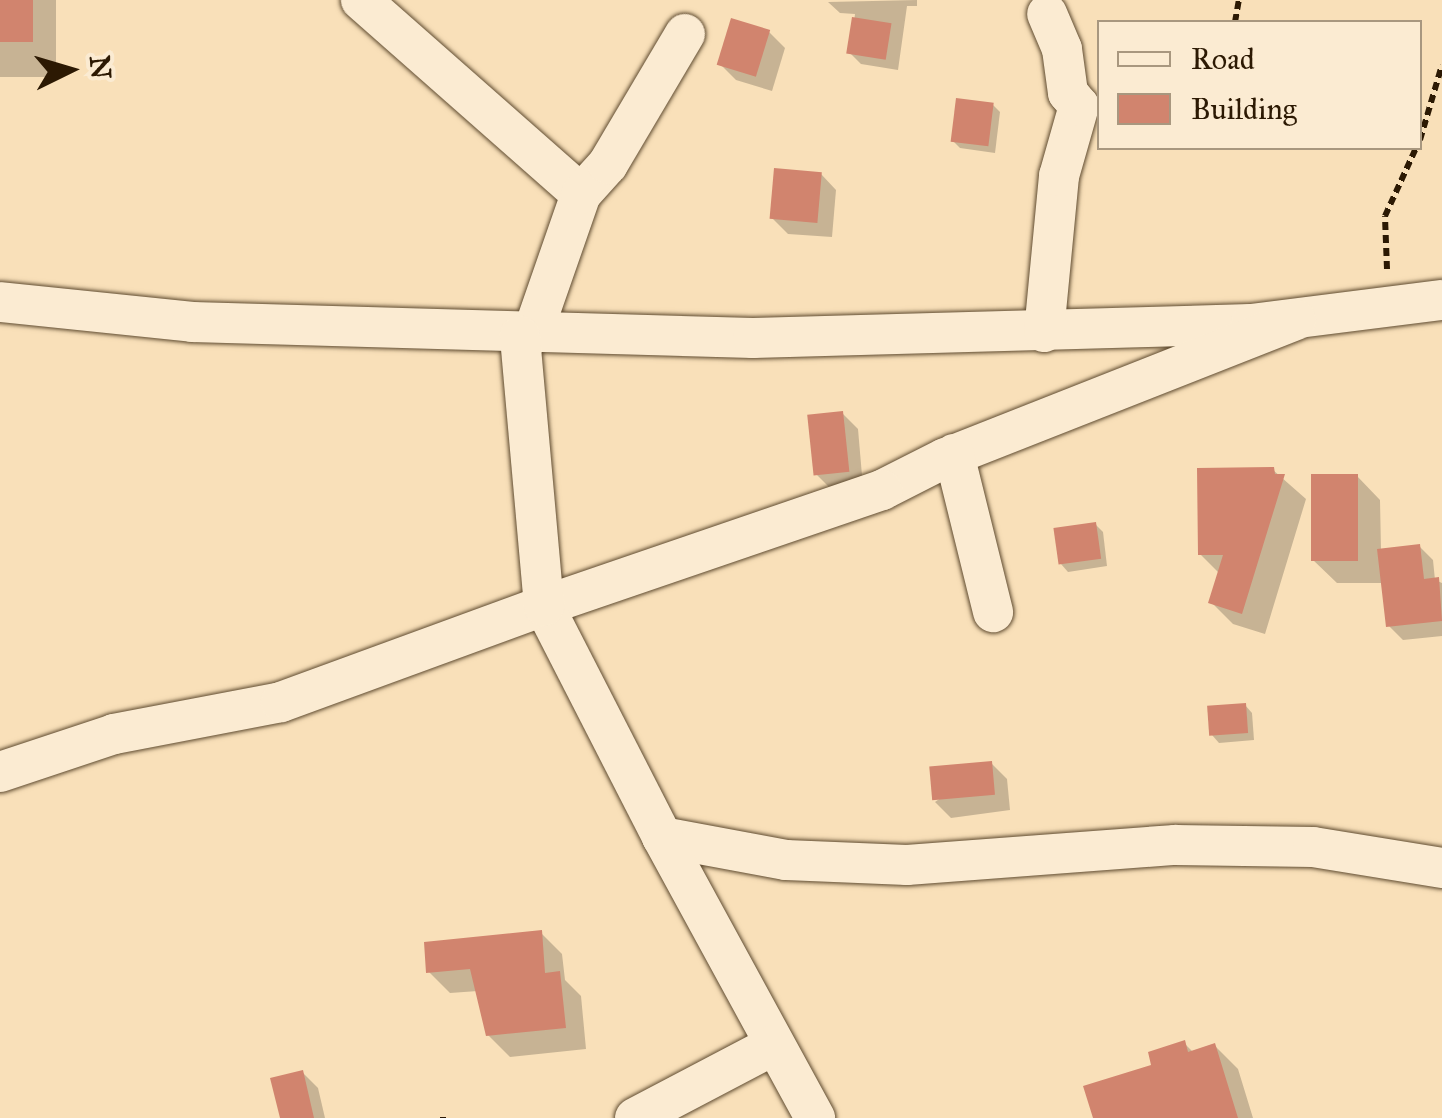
<!DOCTYPE html>
<style>
body{margin:0}
#map{position:relative;width:1442px;height:1118px;overflow:hidden;background:#f9e0b9;font-family:"IM FELL Great Primer",serif}
div>[style]{position:absolute}
[style*='--x']{left:calc(var(--x)*1px);top:calc(var(--y)*1px);width:calc(var(--w)*1px);rotate:calc(var(--a)*1deg)}
.shadow>*{inset:0;background:#0003;transform-origin:0 0}
.building>*{inset:0;background:#d1846e;transform-origin:0 0}
.path>*{height:6px;margin-top:-3px;transform-origin:0;background:repeating-linear-gradient(90deg,#2c1903 0 8px,transparent 0 13px)}
.roads{filter:drop-shadow(0 0 2px #5f4b30) drop-shadow(0 0 2px #5f4b30)}
.minor>*{height:40px;margin:-20px;padding:0 20px;transform-origin:20px;border-radius:20px;background:#fbebd2}
span{translate:-50% -50%;white-space:nowrap;text-align:center;line-height:1.15;-webkit-text-stroke:8px #fbebd2;paint-order:stroke}
.legend{position:absolute;left:1097px;top:20px;width:325px;height:130px;box-sizing:border-box;background:#fbebd2;border:2px solid #a8977f;margin:0;padding:12px 18px;list-style:none;font-size:30px;color:#2c1903}
.legend li{display:flex;align-items:center;gap:20px;height:50px}
.legend b{width:50px;border:2px solid #a8977f}
.north{position:absolute;left:20px;top:20px;width:100px;height:100px;-webkit-text-stroke:8px #fbebd2;paint-order:stroke;rotate:85deg;font-size:28px;font-weight:700;line-height:40px;text-align:center;color:#2c1903}
.north::after{content:'';display:block;margin:auto;width:35px;height:45px;background:#2c1903;clip-path:polygon(50% 0,100% 100%,50% 72%,0 100%)}
</style>
<div id="map">
<div class="shadow">
<div style="left:0;top:0;width:56px;height:77px"></div>
<div style="clip-path:polygon(917px 0,917px 6px,907px 6px,898px 70px,861px 64px,850px 53px,855px 14px,840px 13px,828px 2px)"></div>
<div style="clip-path:polygon(769px 32px,785px 48px,772px 91px,736px 80px,720px 64px)"></div>
<div style="clip-path:polygon(993px 105px,1000px 112px,995px 153px,960px 148px,952px 140px)"></div>
<div style="clip-path:polygon(821px 174px,836px 190px,832px 237px,788px 234px,772px 218px)"></div>
<div style="clip-path:polygon(842px 413px,858px 429px,863px 487px,832px 490px,816px 474px)"></div>
<div style="clip-path:polygon(1273px 470px,1306px 499px,1265px 634px,1233px 624px,1211px 602px,1220px 574px,1200px 554px)"></div>
<div style="clip-path:polygon(1357px 476px,1380px 500px,1381px 551px,1419px 546px,1433px 560px,1435px 580px,1442px 583px,1442px 636px,1403px 640px,1389px 626px,1384px 583px,1337px 583px,1313px 560px)"></div>
<div style="clip-path:polygon(1095px 524px,1103px 532px,1107px 566px,1068px 572px,1061px 564px)"></div>
<div style="clip-path:polygon(1245px 705px,1252px 713px,1254px 740px,1219px 743px,1212px 735px)"></div>
<div style="clip-path:polygon(991px 763px,1007px 779px,1010px 810px,951px 818px,935px 802px)"></div>
<div style="clip-path:polygon(541px 933px,562px 954px,565px 980px,581px 996px,586px 1049px,510px 1057px,488px 1035px,478px 991px,450px 993px,429px 972px)"></div>
<div style="clip-path:polygon(1184px 1043px,1193px 1052px,1215px 1046px,1238px 1069px,1253px 1118px,1096px 1118px)"></div>
<div style="clip-path:polygon(302px 1072px,318px 1088px,325px 1118px,282px 1118px)"></div>
</div>
<div class="building">
<div style="left:0;top:0;width:33px;height:42px"></div>
<div style="left:852px;top:17px;width:40px;height:37px;rotate:9deg"></div>
<div style="left:731px;top:18px;width:41px;height:49px;rotate:17deg"></div>
<div style="left:956px;top:98px;width:38px;height:44px;rotate:7deg"></div>
<div style="left:774px;top:168px;width:48px;height:51px;rotate:5deg"></div>
<div style="left:843px;top:411px;width:61px;height:36px;rotate:84deg"></div>
<div style="clip-path:polygon(1274px 467px,1275px 474px,1285px 474px,1242px 614px,1208px 603px,1223px 555px,1198px 555px,1197px 468px)"></div>
<div style="left:1311px;top:474px;width:47px;height:87px"></div>
<div style="left:1096px;top:522px;width:37px;height:43px;rotate:82deg"></div>
<div style="clip-path:polygon(1420px 544px,1424px 579px,1439px 577px,1442px 621px,1386px 627px,1377px 549px)"></div>
<div style="left:1246px;top:703px;width:30px;height:39px;rotate:86deg"></div>
<div style="left:992px;top:761px;width:34px;height:63px;rotate:85deg"></div>
<div style="clip-path:polygon(542px 930px,545px 973px,560px 971px,566px 1028px,486px 1036px,470px 969px,426px 973px,424px 942px)"></div>
<div style="clip-path:polygon(1185px 1040px,1188px 1052px,1215px 1043px,1238px 1118px,1093px 1118px,1083px 1086px,1151px 1065px,1148px 1052px)"></div>
<div style="clip-path:polygon(303px 1070px,314px 1118px,280px 1118px,270px 1078px)"></div>
</div>
<div class="path">
<div style="--x:1235;--y:22;--w:22;--a:-80"></div>
<div style="--x:1420;--y:140;--w:78;--a:-73.7"></div>
<div style="--x:1387;--y:269;--w:53;--a:-92.2"></div>
<div style="--x:1385;--y:216;--w:75;--a:-65.5"></div>
<div style="--x:443;--y:1117;--w:1;--a:90"></div>
</div>
<div class="roads">
<div class="minor">
<div style="--x:361;--y:0;--w:293;--a:41.4"></div>
<div style="--x:581;--y:194;--w:149;--a:109.2"></div>
<div style="--x:581;--y:194;--w:40;--a:-48"></div>
<div style="--x:608;--y:164;--w:151;--a:-59.4"></div>
<div style="--x:0;--y:302;--w:193;--a:5.9"></div>
<div style="--x:192;--y:322;--w:561;--a:1.63"></div>
<div style="--x:753;--y:338;--w:498;--a:-1.6"></div>
<div style="--x:1251;--y:324;--w:193;--a:-7.2"></div>
<div style="--x:1296;--y:320;--w:377;--a:158.5"></div>
<div style="--x:945;--y:458;--w:71;--a:153.1"></div>
<div style="--x:882;--y:490;--w:357;--a:161.1"></div>
<div style="--x:544;--y:606;--w:259;--a:62.9"></div>
<div style="--x:662;--y:837;--w:126;--a:10.5"></div>
<div style="--x:786;--y:860;--w:121;--a:2.4"></div>
<div style="--x:907;--y:865;--w:269;--a:-4.3"></div>
<div style="--x:1175;--y:845;--w:138;--a:0.8"></div>
<div style="--x:1313;--y:847;--w:131;--a:9.2"></div>
<div style="--x:1044;--y:332;--w:157;--a:-84.5"></div>
<div style="--x:1059;--y:176;--w:73;--a:-74.1"></div>
<div style="--x:1079;--y:106;--w:17;--a:-130"></div>
<div style="--x:1068;--y:93;--w:44;--a:-97.8"></div>
<div style="--x:1062;--y:49;--w:38;--a:-113"></div>
<div style="--x:954;--y:454;--w:163;--a:76.1"></div>
<div style="--x:0;--y:772;--w:120;--a:-18.4"></div>
<div style="--x:114;--y:734;--w:170;--a:-10.8"></div>
<div style="--x:281;--y:702;--w:280;--a:-20.1"></div>
<div style="--x:544;--y:606;--w:271;--a:-95.1"></div>
<div style="--x:662;--y:837;--w:320;--a:61.4"></div>
<div style="--x:635;--y:1118;--w:157;--a:-27.7"></div>
</div>
</div>
<ul class="legend">
<li><b style="height:12px;background:#fbebd2"></b>Road</li>
<li><b style="height:28px;background:#d1846e"></b>Building</li>
</ul>
<div class="north">N</div>
</div>
